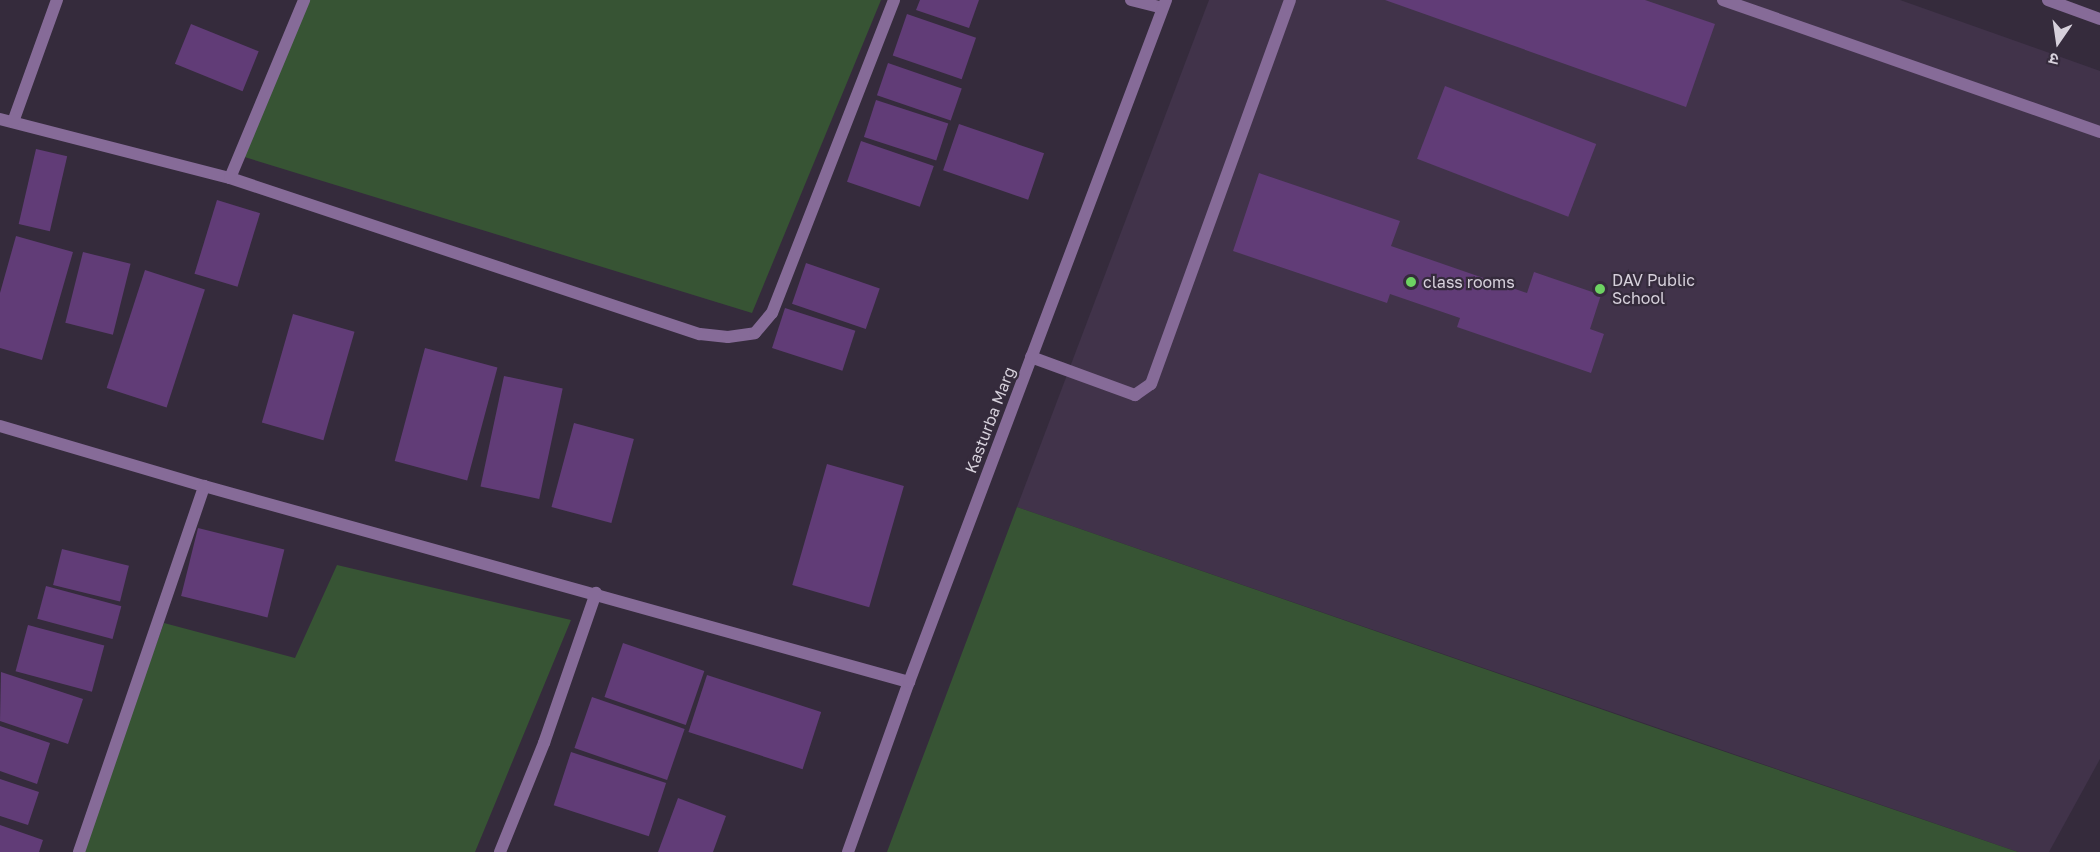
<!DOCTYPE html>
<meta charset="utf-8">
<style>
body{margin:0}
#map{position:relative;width:2100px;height:852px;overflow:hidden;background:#352b3c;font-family:"Golos Text","Noto Sans Devanagari",sans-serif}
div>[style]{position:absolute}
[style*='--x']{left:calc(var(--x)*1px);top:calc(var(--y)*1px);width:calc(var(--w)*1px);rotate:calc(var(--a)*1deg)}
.built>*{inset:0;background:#41334a}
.green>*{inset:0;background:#375434}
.building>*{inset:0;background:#613c77;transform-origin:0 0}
.service>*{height:12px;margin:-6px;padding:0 6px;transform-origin:6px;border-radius:6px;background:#866b98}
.minor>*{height:12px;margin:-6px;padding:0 6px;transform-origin:6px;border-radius:6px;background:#866b98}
.tertiary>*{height:12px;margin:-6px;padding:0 6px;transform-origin:6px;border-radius:6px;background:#866b98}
.dots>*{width:16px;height:16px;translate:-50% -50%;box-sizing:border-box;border:3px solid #352b3c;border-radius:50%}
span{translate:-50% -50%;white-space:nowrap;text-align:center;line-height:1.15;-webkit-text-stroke:4.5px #352b3c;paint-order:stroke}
.poi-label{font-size:16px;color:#d6d0db}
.left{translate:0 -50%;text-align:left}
.street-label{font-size:16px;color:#d6d0db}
.north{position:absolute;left:2028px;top:12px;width:60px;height:60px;-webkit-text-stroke:4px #352b3c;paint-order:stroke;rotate:193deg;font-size:16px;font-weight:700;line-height:24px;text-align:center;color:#d6d0db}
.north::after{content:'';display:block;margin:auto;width:21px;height:27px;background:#d6d0db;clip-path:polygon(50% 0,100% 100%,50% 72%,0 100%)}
</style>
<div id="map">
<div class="built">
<div style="clip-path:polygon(1209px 0,1900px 0,2100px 71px,2100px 759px,2049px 852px,2018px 852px,1017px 507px)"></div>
</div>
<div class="green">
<div style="clip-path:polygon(307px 0,881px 0,752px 313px,238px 155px)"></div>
<div style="clip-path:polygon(1017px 507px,1670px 733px,2018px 852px,887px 852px)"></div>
<div style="clip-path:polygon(337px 565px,571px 620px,475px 852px,79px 852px,164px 623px,295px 658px)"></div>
</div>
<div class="building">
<div style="clip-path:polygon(920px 0,979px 0,969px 28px,916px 10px)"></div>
<div style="clip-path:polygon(1385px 0,1645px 0,1715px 24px,1686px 107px)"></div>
<div style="left:907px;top:14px;width:73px;height:44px;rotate:19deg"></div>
<div style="left:191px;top:24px;width:73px;height:43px;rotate:22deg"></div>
<div style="left:888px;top:63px;width:78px;height:34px;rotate:19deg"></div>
<div style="left:1445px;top:86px;width:162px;height:78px;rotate:21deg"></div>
<div style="left:876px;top:100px;width:76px;height:39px;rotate:18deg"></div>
<div style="left:959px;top:124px;width:90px;height:49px;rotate:19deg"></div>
<div style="left:861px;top:141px;width:77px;height:43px;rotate:19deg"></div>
<div style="left:36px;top:149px;width:32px;height:77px;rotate:13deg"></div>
<div style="clip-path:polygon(1259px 173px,1400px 221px,1391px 246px,1527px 293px,1534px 272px,1601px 295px,1590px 329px,1604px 334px,1591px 373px,1457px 327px,1460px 318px,1390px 294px,1387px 303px,1233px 251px)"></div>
<div style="left:217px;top:200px;width:45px;height:77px;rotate:17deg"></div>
<div style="clip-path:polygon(16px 236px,73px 252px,42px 360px,0 348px,0 293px)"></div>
<div style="left:83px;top:252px;width:49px;height:73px;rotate:14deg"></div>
<div style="left:806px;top:263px;width:78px;height:43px;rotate:19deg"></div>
<div style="left:145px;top:270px;width:63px;height:124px;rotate:18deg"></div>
<div style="left:785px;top:308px;width:74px;height:42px;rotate:18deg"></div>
<div style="left:293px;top:314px;width:64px;height:113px;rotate:16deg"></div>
<div style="left:425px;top:348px;width:75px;height:117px;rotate:15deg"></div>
<div style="left:504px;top:376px;width:60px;height:113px;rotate:12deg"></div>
<div style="left:574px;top:423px;width:62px;height:87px;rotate:15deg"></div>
<div style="left:827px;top:464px;width:80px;height:126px;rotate:16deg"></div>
<div style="left:198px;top:528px;width:89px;height:70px;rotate:14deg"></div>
<div style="left:62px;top:549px;width:69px;height:37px;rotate:14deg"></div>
<div style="left:46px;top:586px;width:78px;height:34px;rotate:15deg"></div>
<div style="left:28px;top:625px;width:79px;height:48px;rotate:15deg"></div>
<div style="left:623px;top:643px;width:86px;height:57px;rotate:19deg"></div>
<div style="clip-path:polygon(1px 672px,83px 699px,68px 744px,0 721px)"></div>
<div style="left:707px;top:675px;width:120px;height:60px;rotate:18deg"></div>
<div style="left:592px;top:697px;width:98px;height:54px;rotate:19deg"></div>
<div style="clip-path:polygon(0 726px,50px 743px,37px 784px,0 771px)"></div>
<div style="left:571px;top:752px;width:100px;height:56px;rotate:18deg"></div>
<div style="clip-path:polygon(0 779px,39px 792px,28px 825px,0 816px)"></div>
<div style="clip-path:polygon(678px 798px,726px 816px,713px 852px,658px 852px)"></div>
<div style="clip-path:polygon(0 825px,43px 840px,39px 852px,0 852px)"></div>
</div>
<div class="service">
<div style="--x:1723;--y:0;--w:399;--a:19.3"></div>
<div style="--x:1031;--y:357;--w:111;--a:20.1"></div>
<div style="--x:1135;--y:395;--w:19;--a:-35"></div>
<div style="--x:1151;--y:384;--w:408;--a:-70.1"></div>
</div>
<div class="minor">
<div style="--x:1131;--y:0;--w:32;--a:14"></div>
<div style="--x:0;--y:119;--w:237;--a:14.4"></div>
<div style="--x:230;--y:178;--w:495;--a:18.4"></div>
<div style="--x:700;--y:334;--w:28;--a:6"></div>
<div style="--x:728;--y:337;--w:27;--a:-8"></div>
<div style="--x:755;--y:333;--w:26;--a:-50"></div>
<div style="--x:772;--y:313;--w:336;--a:-68.7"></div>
<div style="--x:13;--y:122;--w:130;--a:-70.2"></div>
<div style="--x:230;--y:178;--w:193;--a:-67.4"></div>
<div style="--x:0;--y:426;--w:213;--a:16.4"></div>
<div style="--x:204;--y:486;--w:732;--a:15.54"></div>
<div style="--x:79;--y:852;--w:387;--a:-71.1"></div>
<div style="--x:500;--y:852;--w:118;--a:-68"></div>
<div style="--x:544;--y:743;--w:159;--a:-70.9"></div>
<div style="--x:848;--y:852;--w:181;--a:-70.3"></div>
<div style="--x:909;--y:682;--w:729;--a:-69.35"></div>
</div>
<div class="tertiary">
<div style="--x:2048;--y:0;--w:55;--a:20.1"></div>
</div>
<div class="dots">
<div style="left:1411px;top:282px;background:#6dd362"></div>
<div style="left:1600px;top:289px;background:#6dd362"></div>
</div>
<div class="poi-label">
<span class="left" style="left:1612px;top:289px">DAV Public<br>School</span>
<span class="left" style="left:1423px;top:282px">class rooms</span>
</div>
<div class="street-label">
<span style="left:990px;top:420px;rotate:-69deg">Kasturba Marg</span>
</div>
<div class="north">उ</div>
</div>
